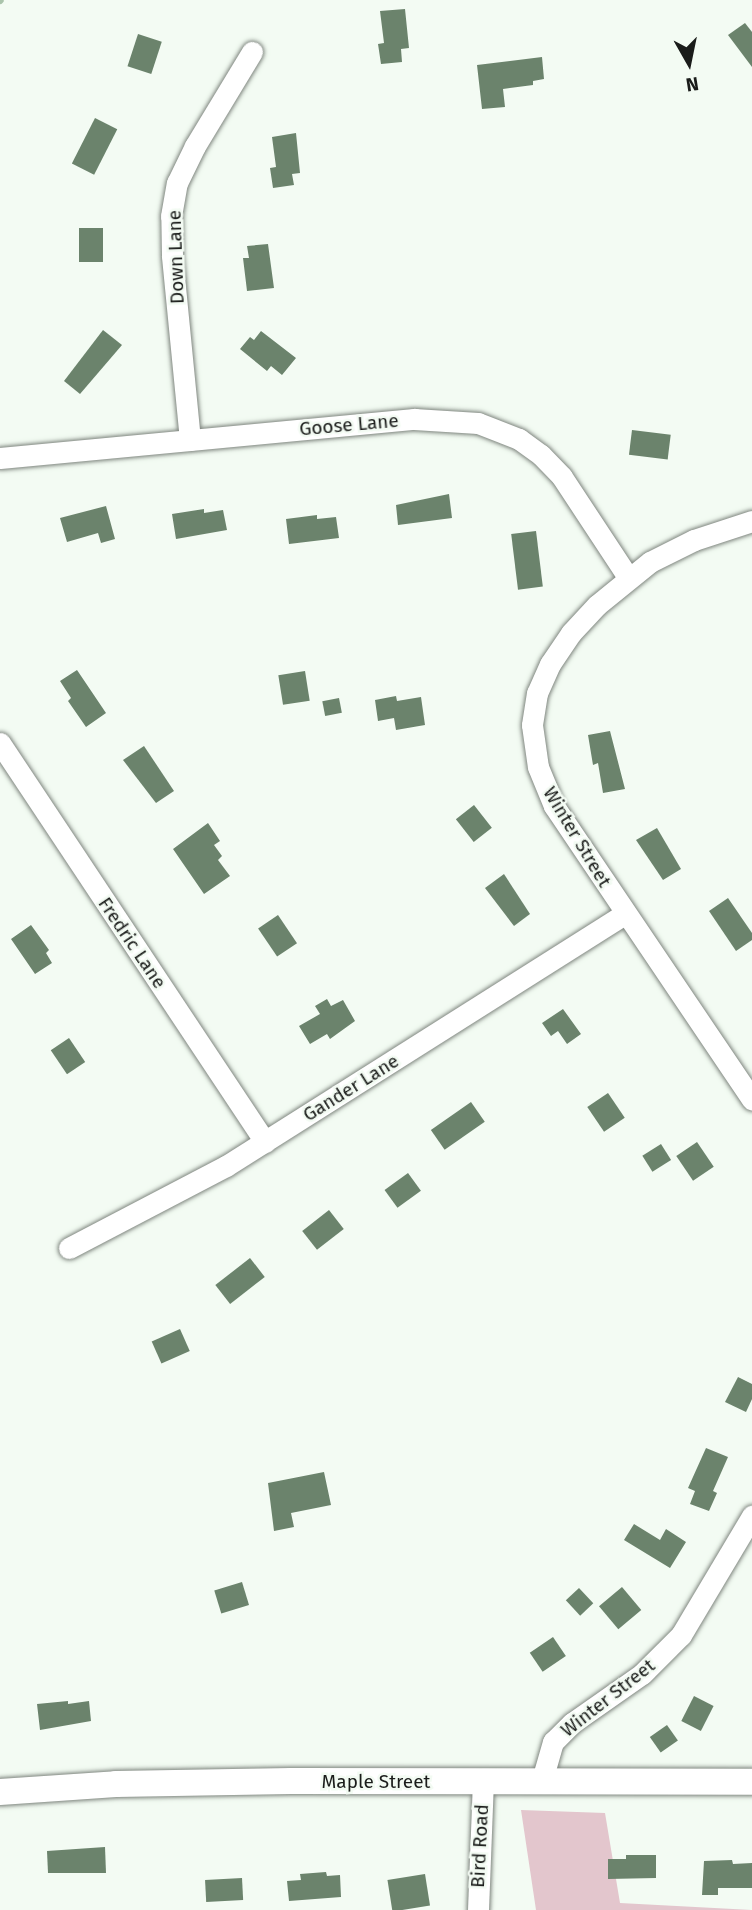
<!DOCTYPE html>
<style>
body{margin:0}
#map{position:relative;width:752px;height:1910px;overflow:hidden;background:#f3fbf3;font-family:"Fira Sans",sans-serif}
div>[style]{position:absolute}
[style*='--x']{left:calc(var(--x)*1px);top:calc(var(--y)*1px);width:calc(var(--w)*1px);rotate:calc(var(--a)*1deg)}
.green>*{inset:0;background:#e3c6cd}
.stream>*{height:5px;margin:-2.5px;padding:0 2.5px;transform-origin:2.5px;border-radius:2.5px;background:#aac4ab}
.building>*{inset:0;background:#6b836c;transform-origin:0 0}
.roads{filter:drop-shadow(0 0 2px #7f867f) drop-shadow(0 0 2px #7f867f)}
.minor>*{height:21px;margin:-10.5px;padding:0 10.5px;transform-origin:10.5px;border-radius:10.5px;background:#fff}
.tertiary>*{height:26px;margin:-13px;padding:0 13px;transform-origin:13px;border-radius:13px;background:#fff}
span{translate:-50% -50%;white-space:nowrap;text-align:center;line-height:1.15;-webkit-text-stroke:5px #f3fbf3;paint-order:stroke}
.street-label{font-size:19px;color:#1a1c1a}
.north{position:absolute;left:654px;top:28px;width:70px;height:70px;-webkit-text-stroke:5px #f3fbf3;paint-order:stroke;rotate:171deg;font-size:19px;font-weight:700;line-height:28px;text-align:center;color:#1a1c1a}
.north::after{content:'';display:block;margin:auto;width:24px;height:32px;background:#1a1c1a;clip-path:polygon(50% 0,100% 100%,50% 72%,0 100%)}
</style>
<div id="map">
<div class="green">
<div style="clip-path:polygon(521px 1810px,605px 1813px,620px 1903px,752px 1910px,536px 1910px)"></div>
</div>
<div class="stream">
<div style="--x:0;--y:1;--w:1;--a:-45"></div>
</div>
<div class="building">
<div style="clip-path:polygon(405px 9px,409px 48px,401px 49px,402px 62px,381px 64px,378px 44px,384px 43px,380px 11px)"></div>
<div style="clip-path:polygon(745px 23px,752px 32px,752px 67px,728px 35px)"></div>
<div style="left:138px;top:34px;width:25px;height:34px;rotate:18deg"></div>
<div style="clip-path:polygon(542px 57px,544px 79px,533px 81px,533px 85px,503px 89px,505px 107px,482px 109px,477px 65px)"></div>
<div style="left:95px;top:118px;width:25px;height:51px;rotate:27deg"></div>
<div style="clip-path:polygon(296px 133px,300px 173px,292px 174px,294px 185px,273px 188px,270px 168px,276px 167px,272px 137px)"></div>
<div style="left:79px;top:228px;width:24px;height:34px"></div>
<div style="clip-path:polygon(268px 244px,274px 288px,247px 291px,243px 258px,249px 258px,247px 246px)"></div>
<div style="clip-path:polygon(103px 330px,122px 345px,80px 394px,64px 381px)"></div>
<div style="clip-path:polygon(261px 331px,296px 358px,282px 375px,271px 366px,267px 371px,240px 349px,250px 337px,254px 340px)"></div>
<div style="left:632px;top:430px;width:39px;height:25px;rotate:7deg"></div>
<div style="clip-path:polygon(449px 494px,452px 518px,398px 525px,396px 505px)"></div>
<div style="clip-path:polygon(106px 506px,115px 539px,101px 543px,98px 533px,67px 542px,60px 518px)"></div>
<div style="clip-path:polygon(204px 509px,204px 513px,223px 510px,227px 530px,176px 539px,172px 514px)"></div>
<div style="clip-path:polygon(317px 515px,317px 519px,336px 517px,339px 538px,289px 544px,286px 519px)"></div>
<div style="left:536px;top:531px;width:56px;height:25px;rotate:83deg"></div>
<div style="clip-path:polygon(77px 670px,106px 713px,86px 727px,68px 701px,71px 698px,60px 681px)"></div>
<div style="left:305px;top:671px;width:30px;height:27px;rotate:81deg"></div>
<div style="clip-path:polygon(396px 696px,397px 701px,421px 697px,425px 725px,396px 730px,394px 718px,378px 721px,375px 700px)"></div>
<div style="left:339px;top:698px;width:15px;height:17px;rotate:79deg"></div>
<div style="clip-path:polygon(610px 731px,625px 789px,603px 793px,598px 763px,593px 765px,588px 735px)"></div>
<div style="clip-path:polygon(144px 746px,174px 791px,156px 803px,123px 760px)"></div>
<div style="left:474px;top:805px;width:29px;height:23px;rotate:52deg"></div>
<div style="clip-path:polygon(208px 823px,220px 841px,214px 845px,222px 856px,218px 860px,230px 876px,204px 894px,173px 849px)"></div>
<div style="clip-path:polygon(657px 828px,681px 869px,663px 880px,636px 840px)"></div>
<div style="clip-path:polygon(504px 874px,530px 914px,514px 926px,485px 888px)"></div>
<div style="clip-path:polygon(728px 898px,752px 933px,752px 940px,736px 951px,709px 911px)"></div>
<div style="left:278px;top:915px;width:34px;height:24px;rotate:56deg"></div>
<div style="clip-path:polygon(31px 925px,49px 950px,46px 953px,52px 963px,35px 974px,11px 939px)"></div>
<div style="clip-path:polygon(327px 999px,331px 1006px,343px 1000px,355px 1021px,330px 1039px,327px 1034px,310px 1044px,299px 1026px,320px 1014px,315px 1006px)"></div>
<div style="clip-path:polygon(563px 1009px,581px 1034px,567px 1044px,558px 1031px,551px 1036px,542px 1023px)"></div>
<div style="left:69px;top:1038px;width:29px;height:22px;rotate:56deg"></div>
<div style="left:608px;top:1093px;width:30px;height:25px;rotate:56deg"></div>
<div style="left:471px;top:1102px;width:24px;height:49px;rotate:55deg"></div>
<div style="left:697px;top:1142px;width:30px;height:25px;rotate:56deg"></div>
<div style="left:661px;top:1144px;width:19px;height:22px;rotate:58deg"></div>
<div style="left:408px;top:1173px;width:22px;height:29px;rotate:54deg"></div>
<div style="left:329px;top:1210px;width:24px;height:34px;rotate:52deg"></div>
<div style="left:250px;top:1258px;width:24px;height:44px;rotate:52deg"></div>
<div style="left:180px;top:1329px;width:24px;height:31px;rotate:66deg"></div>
<div style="clip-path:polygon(738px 1377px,752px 1384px,752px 1399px,746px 1412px,725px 1402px)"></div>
<div style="clip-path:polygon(706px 1448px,728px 1457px,713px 1491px,717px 1493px,709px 1511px,690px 1504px,695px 1491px,688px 1488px)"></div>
<div style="clip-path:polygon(324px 1472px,331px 1505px,291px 1513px,294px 1527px,274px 1531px,268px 1483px)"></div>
<div style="clip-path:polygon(634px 1524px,660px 1540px,666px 1529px,686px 1542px,670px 1568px,624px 1540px)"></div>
<div style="left:242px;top:1582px;width:24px;height:29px;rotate:73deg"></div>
<div style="left:622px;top:1587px;width:30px;height:30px;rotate:50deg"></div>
<div style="left:579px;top:1588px;width:21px;height:18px;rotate:47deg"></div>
<div style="left:553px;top:1637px;width:23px;height:28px;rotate:56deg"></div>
<div style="left:694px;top:1696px;width:22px;height:28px;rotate:27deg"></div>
<div style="clip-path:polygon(68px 1701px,68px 1704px,89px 1701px,91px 1721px,40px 1730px,37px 1704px)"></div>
<div style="left:667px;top:1725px;width:19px;height:21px;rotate:55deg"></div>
<div style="clip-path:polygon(105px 1847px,106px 1873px,48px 1873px,47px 1851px)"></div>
<div style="clip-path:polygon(626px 1855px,656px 1855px,656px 1878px,608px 1879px,608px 1859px,626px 1859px)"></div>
<div style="clip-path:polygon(732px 1860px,733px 1864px,752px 1863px,752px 1888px,718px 1888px,718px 1895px,702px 1895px,704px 1861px)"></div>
<div style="clip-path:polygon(326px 1872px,327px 1876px,340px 1875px,341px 1897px,289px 1901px,287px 1881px,301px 1880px,300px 1874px)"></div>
<div style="left:425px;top:1874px;width:32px;height:38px;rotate:81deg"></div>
<div style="left:242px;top:1878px;width:22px;height:37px;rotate:87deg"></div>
</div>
<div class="roads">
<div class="minor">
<div style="--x:190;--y:440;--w:186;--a:-95.6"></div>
<div style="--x:172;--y:255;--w:39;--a:-91"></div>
<div style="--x:171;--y:216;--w:34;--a:-80"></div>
<div style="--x:177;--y:183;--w:41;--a:-64.1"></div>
<div style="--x:195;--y:146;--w:110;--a:-58.8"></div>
<div style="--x:0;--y:458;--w:416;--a:-5.4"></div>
<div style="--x:414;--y:419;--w:64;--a:3.6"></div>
<div style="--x:478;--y:423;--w:44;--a:21.3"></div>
<div style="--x:519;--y:439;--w:27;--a:36"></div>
<div style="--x:541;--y:455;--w:30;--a:46"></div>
<div style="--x:562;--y:477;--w:120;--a:56.6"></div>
<div style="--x:752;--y:521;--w:61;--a:161.9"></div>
<div style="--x:694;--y:540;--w:49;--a:153.4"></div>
<div style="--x:650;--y:562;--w:68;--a:140.9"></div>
<div style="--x:597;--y:605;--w:38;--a:133"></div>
<div style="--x:571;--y:633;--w:37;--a:124"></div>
<div style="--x:550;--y:664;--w:32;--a:114"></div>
<div style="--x:537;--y:693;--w:32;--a:99"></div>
<div style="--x:532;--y:725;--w:42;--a:81.9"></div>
<div style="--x:538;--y:767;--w:42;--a:67.7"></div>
<div style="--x:554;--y:806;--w:354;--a:56"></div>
<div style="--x:0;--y:743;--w:479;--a:56.4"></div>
<div style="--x:69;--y:1248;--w:177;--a:-27.6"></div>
<div style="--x:226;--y:1166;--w:472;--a:-32.3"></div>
<div style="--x:542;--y:1780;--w:40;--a:-74"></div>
<div style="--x:553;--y:1742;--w:27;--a:-45"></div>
<div style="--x:572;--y:1723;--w:85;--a:-35"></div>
<div style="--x:642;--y:1674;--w:55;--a:-45"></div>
<div style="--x:681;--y:1635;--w:139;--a:-59.2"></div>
<div style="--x:478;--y:1910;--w:128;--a:-87.8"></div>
</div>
<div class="tertiary">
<div style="--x:0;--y:1792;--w:116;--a:-3.9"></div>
<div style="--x:116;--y:1784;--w:175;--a:-1"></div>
<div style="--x:291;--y:1781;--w:461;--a:0.1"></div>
</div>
</div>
<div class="street-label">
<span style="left:176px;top:257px;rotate:-92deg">Down Lane</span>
<span style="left:349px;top:425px;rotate:-5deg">Goose Lane</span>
<span style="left:577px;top:837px;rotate:59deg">Winter Street</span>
<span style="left:132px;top:943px;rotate:56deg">Fredric Lane</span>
<span style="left:351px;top:1088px;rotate:-32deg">Gander Lane</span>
<span style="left:608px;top:1698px;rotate:-38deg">Winter Street</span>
<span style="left:376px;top:1782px">Maple Street</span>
<span style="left:480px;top:1846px;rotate:-87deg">Bird Road</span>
</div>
<div class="north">N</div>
</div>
